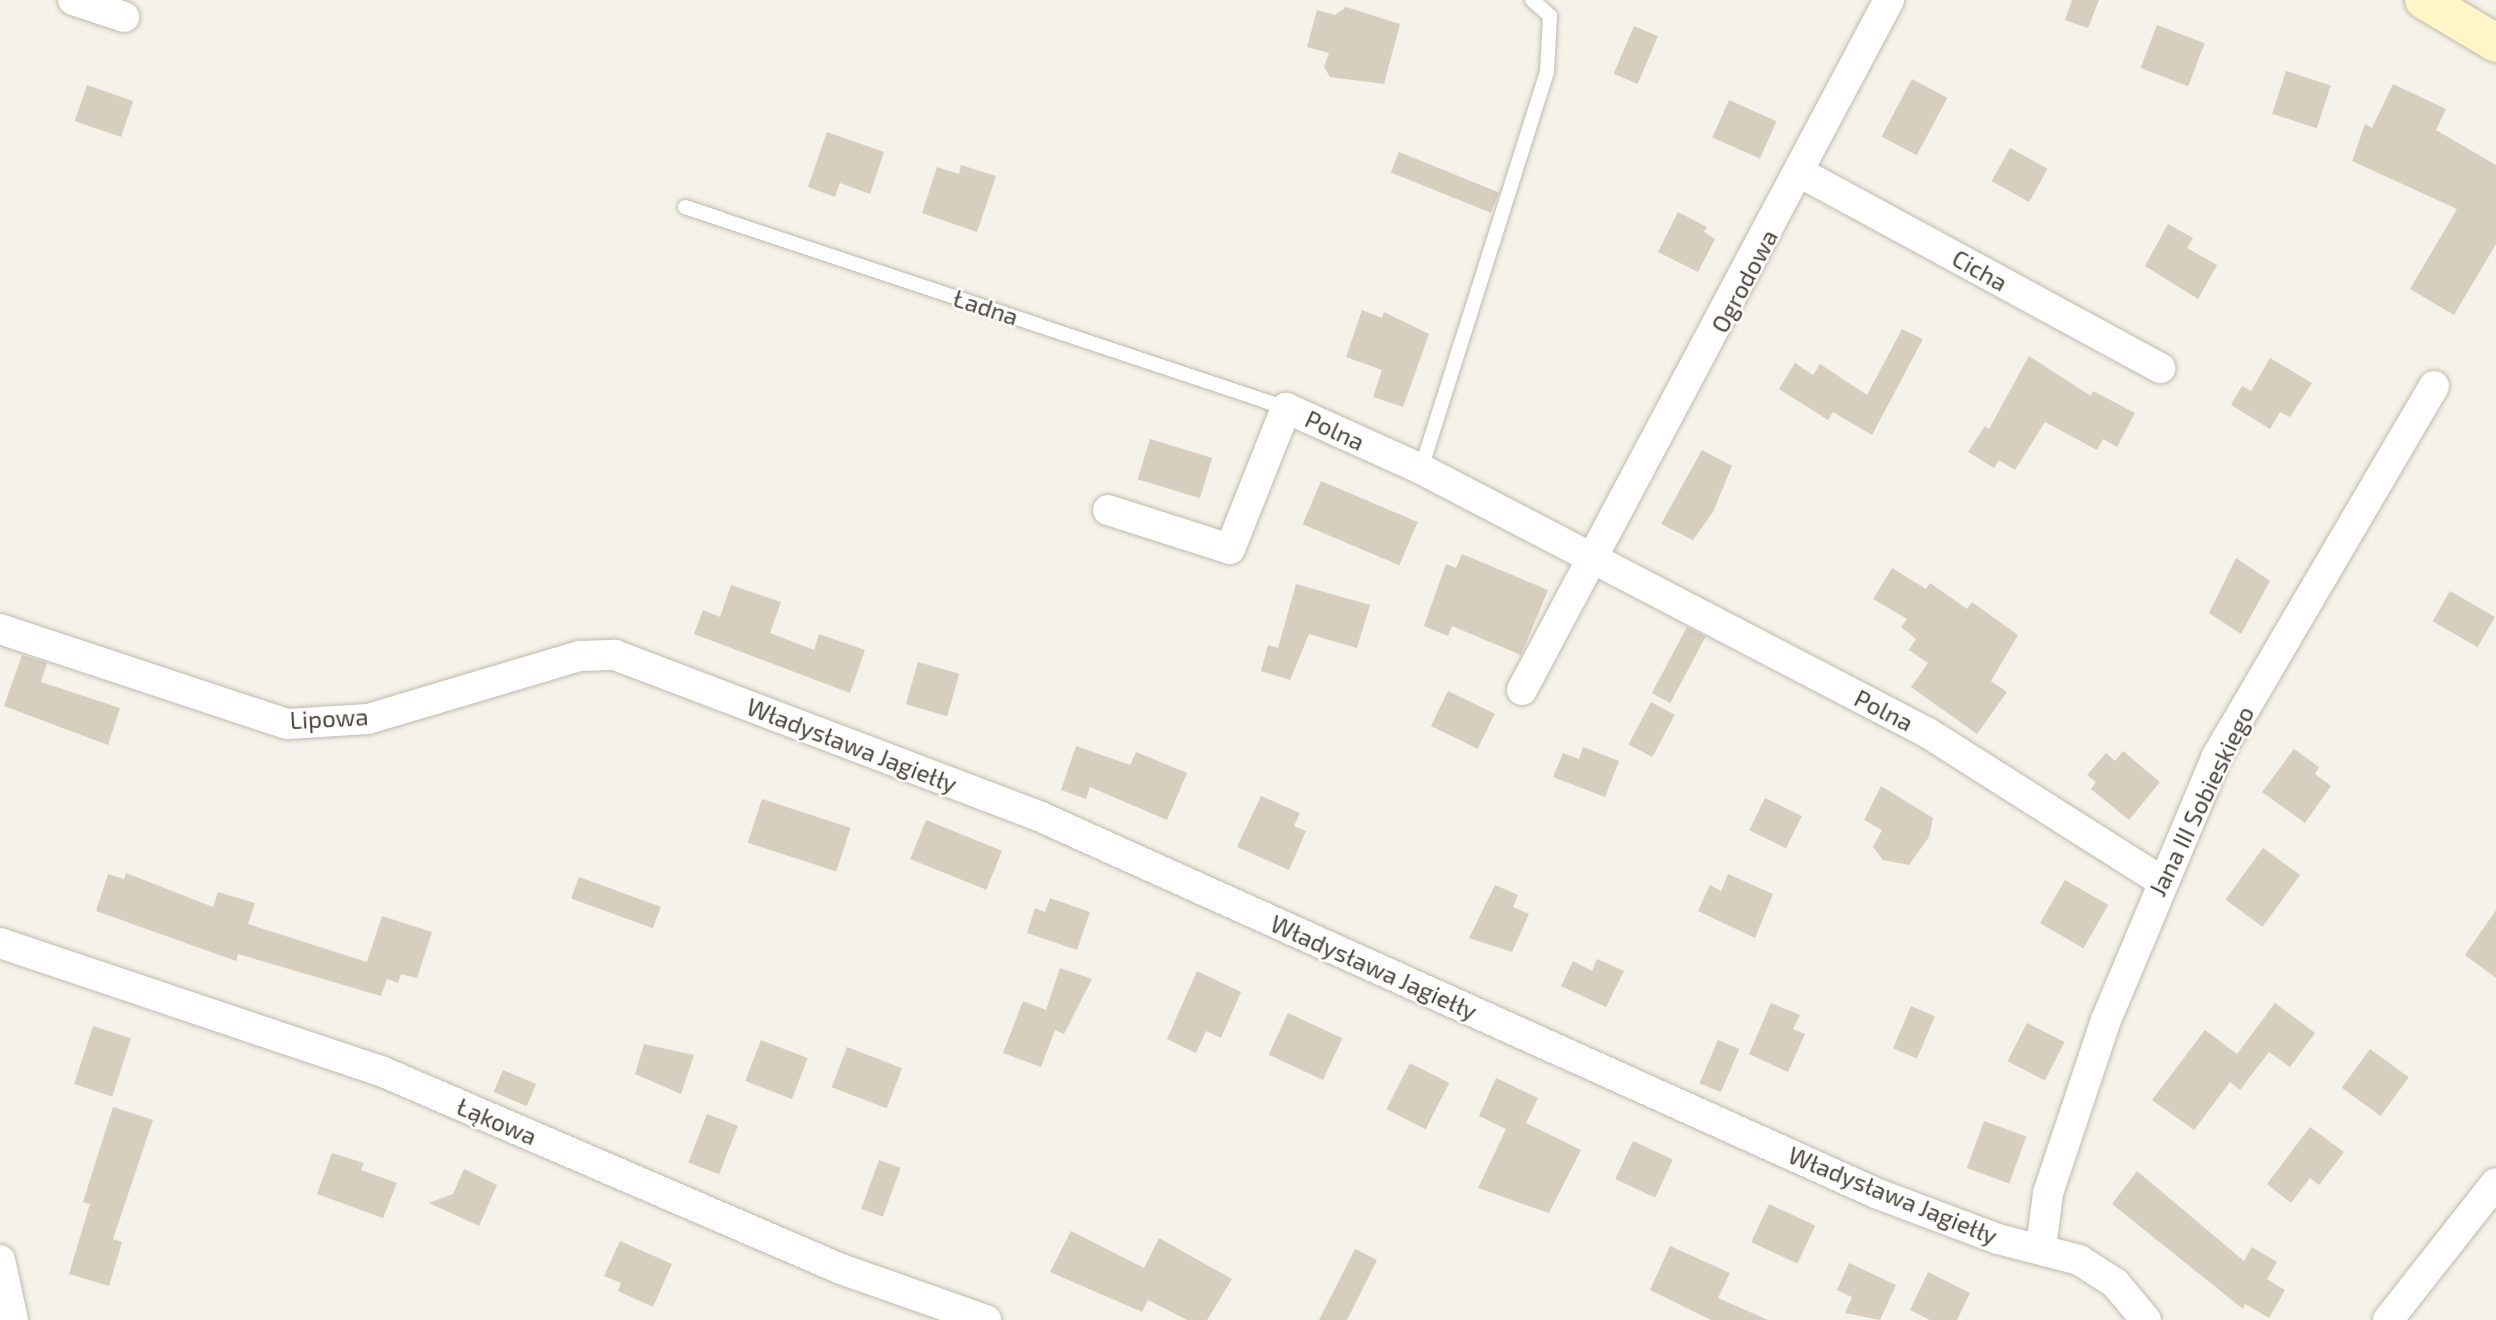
<!DOCTYPE html>
<meta charset="utf-8">
<style>
body{margin:0}
#map{position:relative;width:2496px;height:1320px;overflow:hidden;background:#f4f2e9;font-family:"Exo 2",sans-serif}
div>[style]{position:absolute}
[style*='--x']{left:calc(var(--x)*1px);top:calc(var(--y)*1px);width:calc(var(--w)*1px);rotate:calc(var(--a)*1deg)}
.building>*{inset:0;background:#d6cebe;transform-origin:0 0}
.roads{filter:drop-shadow(0 0 2px #c0baab) drop-shadow(0 0 2px #c0baab)}
.lane>*{height:14px;margin:-7px;padding:0 7px;transform-origin:7px;border-radius:7px;background:#fff}
.street>*{height:30px;margin:-15px;padding:0 15px;transform-origin:15px;border-radius:15px;background:#fff}
.secondary>*{height:38px;margin:-19px;padding:0 19px;transform-origin:19px;border-radius:19px;background:#fff6c8}
span{translate:-50% -50%;white-space:nowrap;text-align:center;line-height:1.15;-webkit-text-stroke:5px #fff;paint-order:stroke}
.street-label{font-size:24px;color:#484337}
</style>
<div id="map">
<div class="building">
<div style="clip-path:polygon(2072px 0,2099px 0,2088px 28px,2065px 20px)"></div>
<div style="clip-path:polygon(1346px 7px,1400px 24px,1384px 84px,1330px 77px,1324px 67px,1329px 53px,1307px 47px,1317px 10px,1335px 15px)"></div>
<div style="left:2157px;top:25px;width:51px;height:46px;rotate:21deg"></div>
<div style="left:1634px;top:26px;width:26px;height:52px;rotate:23deg"></div>
<div style="left:2286px;top:71px;width:47px;height:45px;rotate:18deg"></div>
<div style="left:1912px;top:79px;width:40px;height:65px;rotate:28deg"></div>
<div style="clip-path:polygon(2393px 84px,2446px 109px,2436px 130px,2496px 165px,2496px 244px,2454px 315px,2410px 289px,2457px 209px,2352px 161px,2365px 124px,2372px 128px)"></div>
<div style="left:87px;top:85px;width:49px;height:38px;rotate:19deg"></div>
<div style="left:1729px;top:100px;width:52px;height:41px;rotate:24deg"></div>
<div style="clip-path:polygon(827px 132px,884px 152px,870px 194px,840px 183px,835px 197px,808px 187px)"></div>
<div style="left:2010px;top:148px;width:43px;height:38px;rotate:29deg"></div>
<div style="left:1399px;top:152px;width:108px;height:22px;rotate:22deg"></div>
<div style="clip-path:polygon(961px 165px,996px 176px,977px 232px,922px 213px,937px 167px,959px 174px)"></div>
<div style="clip-path:polygon(1678px 212px,1707px 227px,1704px 232px,1715px 239px,1698px 272px,1658px 252px)"></div>
<div style="clip-path:polygon(2168px 224px,2193px 238px,2187px 248px,2217px 265px,2198px 299px,2145px 266px)"></div>
<div style="clip-path:polygon(1362px 310px,1382px 318px,1384px 312px,1429px 334px,1403px 407px,1373px 397px,1382px 370px,1346px 357px)"></div>
<div style="clip-path:polygon(1902px 329px,1923px 339px,1872px 435px,1833px 412px,1828px 420px,1779px 389px,1795px 363px,1813px 375px,1820px 364px,1867px 395px)"></div>
<div style="clip-path:polygon(2029px 356px,2091px 396px,2093px 391px,2135px 413px,2117px 447px,2103px 439px,2097px 450px,2045px 422px,2015px 470px,1999px 460px,1994px 468px,1968px 452px,1985px 426px,1989px 429px)"></div>
<div style="clip-path:polygon(2270px 358px,2312px 383px,2290px 417px,2280px 412px,2270px 429px,2231px 405px,2242px 386px,2251px 391px)"></div>
<div style="left:1150px;top:439px;width:65px;height:42px;rotate:17deg"></div>
<div style="clip-path:polygon(1702px 450px,1732px 466px,1713px 512px,1693px 540px,1661px 524px)"></div>
<div style="left:1321px;top:481px;width:105px;height:47px;rotate:23deg"></div>
<div style="clip-path:polygon(1462px 554px,1548px 590px,1521px 655px,1452px 626px,1448px 636px,1424px 626px,1446px 564px,1456px 568px)"></div>
<div style="clip-path:polygon(2236px 558px,2270px 581px,2241px 634px,2209px 613px)"></div>
<div style="clip-path:polygon(1892px 568px,1926px 589px,1930px 583px,1967px 609px,1972px 602px,2018px 635px,1991px 681px,2007px 692px,1977px 734px,1911px 687px,1928px 663px,1909px 650px,1916px 639px,1901px 627px,1907px 619px,1873px 599px)"></div>
<div style="clip-path:polygon(1296px 584px,1370px 605px,1357px 648px,1309px 634px,1290px 680px,1261px 671px,1268px 645px,1278px 648px)"></div>
<div style="clip-path:polygon(731px 585px,781px 602px,770px 633px,814px 650px,819px 634px,865px 650px,850px 693px,694px 634px,703px 610px,720px 617px)"></div>
<div style="left:2450px;top:591px;width:52px;height:35px;rotate:30deg"></div>
<div style="left:1687px;top:627px;width:21px;height:75px;rotate:28deg"></div>
<div style="clip-path:polygon(22px 655px,47px 663px,41px 682px,120px 708px,108px 745px,4px 706px)"></div>
<div style="left:918px;top:662px;width:43px;height:44px;rotate:16deg"></div>
<div style="left:1448px;top:691px;width:52px;height:39px;rotate:26deg"></div>
<div style="left:1651px;top:702px;width:27px;height:48px;rotate:28deg"></div>
<div style="clip-path:polygon(1076px 746px,1130px 765px,1136px 752px,1187px 773px,1167px 820px,1090px 787px,1086px 799px,1061px 790px)"></div>
<div style="clip-path:polygon(1583px 747px,1619px 761px,1605px 797px,1553px 777px,1563px 753px,1579px 759px)"></div>
<div style="clip-path:polygon(2294px 749px,2319px 767px,2315px 774px,2331px 786px,2305px 823px,2262px 792px)"></div>
<div style="clip-path:polygon(2123px 751px,2160px 782px,2129px 820px,2091px 789px,2096px 782px,2087px 775px,2106px 753px,2115px 761px)"></div>
<div style="clip-path:polygon(1881px 786px,1933px 818px,1929px 837px,1909px 865px,1883px 860px,1873px 847px,1882px 830px,1864px 820px)"></div>
<div style="clip-path:polygon(1261px 796px,1300px 813px,1294px 826px,1306px 831px,1289px 870px,1237px 847px)"></div>
<div style="left:1765px;top:798px;width:41px;height:36px;rotate:26deg"></div>
<div style="left:762px;top:799px;width:93px;height:46px;rotate:18deg"></div>
<div style="left:926px;top:820px;width:82px;height:42px;rotate:22deg"></div>
<div style="left:2263px;top:848px;width:46px;height:64px;rotate:36deg"></div>
<div style="clip-path:polygon(126px 873px,213px 907px,218px 892px,255px 903px,248px 924px,367px 962px,382px 916px,432px 932px,417px 978px,401px 974px,398px 983px,387px 979px,381px 996px,238px 954px,236px 961px,96px 911px,108px 874px,124px 879px)"></div>
<div style="clip-path:polygon(1728px 874px,1773px 894px,1755px 938px,1698px 911px,1710px 885px,1721px 891px)"></div>
<div style="left:579px;top:877px;width:87px;height:23px;rotate:20deg"></div>
<div style="left:2065px;top:880px;width:50px;height:50px;rotate:30deg"></div>
<div style="clip-path:polygon(1495px 885px,1518px 895px,1513px 907px,1529px 914px,1512px 952px,1469px 938px)"></div>
<div style="clip-path:polygon(1050px 898px,1090px 912px,1077px 950px,1027px 933px,1035px 908px,1045px 912px)"></div>
<div style="clip-path:polygon(2496px 910px,2496px 978px,2465px 955px)"></div>
<div style="clip-path:polygon(1597px 959px,1624px 971px,1606px 1007px,1561px 986px,1573px 961px,1592px 971px)"></div>
<div style="clip-path:polygon(1060px 968px,1092px 979px,1064px 1034px,1055px 1030px,1041px 1067px,1003px 1053px,1023px 1001px,1046px 1010px)"></div>
<div style="clip-path:polygon(1197px 971px,1241px 992px,1221px 1038px,1206px 1031px,1196px 1053px,1167px 1039px)"></div>
<div style="clip-path:polygon(1771px 1003px,1800px 1015px,1793px 1029px,1805px 1034px,1788px 1072px,1749px 1054px)"></div>
<div style="clip-path:polygon(2275px 1003px,2315px 1033px,2290px 1067px,2269px 1052px,2240px 1090px,2230px 1082px,2194px 1130px,2152px 1100px,2205px 1030px,2237px 1054px)"></div>
<div style="left:1911px;top:1006px;width:26px;height:46px;rotate:23deg"></div>
<div style="left:1288px;top:1013px;width:60px;height:46px;rotate:25deg"></div>
<div style="left:2027px;top:1023px;width:42px;height:43px;rotate:27deg"></div>
<div style="left:93px;top:1026px;width:40px;height:61px;rotate:18deg"></div>
<div style="left:761px;top:1040px;width:50px;height:44px;rotate:21deg"></div>
<div style="left:1718px;top:1040px;width:23px;height:47px;rotate:23deg"></div>
<div style="clip-path:polygon(644px 1044px,694px 1055px,681px 1094px,635px 1074px)"></div>
<div style="left:847px;top:1047px;width:59px;height:43px;rotate:21deg"></div>
<div style="left:2370px;top:1049px;width:48px;height:48px;rotate:36deg"></div>
<div style="left:1410px;top:1063px;width:44px;height:52px;rotate:27deg"></div>
<div style="left:503px;top:1070px;width:36px;height:24px;rotate:23deg"></div>
<div style="clip-path:polygon(1496px 1078px,1538px 1098px,1526px 1123px,1581px 1150px,1549px 1213px,1478px 1188px,1506px 1129px,1479px 1116px)"></div>
<div style="clip-path:polygon(113px 1107px,153px 1120px,113px 1239px,122px 1242px,109px 1286px,69px 1274px,90px 1204px,83px 1202px)"></div>
<div style="left:707px;top:1114px;width:33px;height:52px;rotate:21deg"></div>
<div style="left:1984px;top:1121px;width:45px;height:50px;rotate:20deg"></div>
<div style="clip-path:polygon(2310px 1127px,2344px 1152px,2319px 1185px,2310px 1178px,2291px 1203px,2267px 1184px)"></div>
<div style="left:1633px;top:1141px;width:44px;height:42px;rotate:25deg"></div>
<div style="clip-path:polygon(332px 1153px,364px 1163px,361px 1170px,397px 1183px,383px 1218px,317px 1194px)"></div>
<div style="left:879px;top:1160px;width:23px;height:52px;rotate:20deg"></div>
<div style="clip-path:polygon(464px 1169px,497px 1185px,479px 1226px,429px 1203px,453px 1194px)"></div>
<div style="clip-path:polygon(2137px 1171px,2244px 1261px,2252px 1247px,2277px 1262px,2267px 1279px,2285px 1290px,2269px 1318px,2245px 1304px,2243px 1309px,2112px 1204px)"></div>
<div style="left:1769px;top:1204px;width:51px;height:42px;rotate:25deg"></div>
<div style="clip-path:polygon(1071px 1231px,1144px 1268px,1159px 1238px,1232px 1279px,1207px 1320px,1187px 1320px,1148px 1300px,1142px 1312px,1050px 1272px)"></div>
<div style="clip-path:polygon(620px 1241px,672px 1264px,653px 1307px,618px 1291px,621px 1283px,604px 1276px)"></div>
<div style="clip-path:polygon(1670px 1246px,1730px 1273px,1718px 1298px,1768px 1320px,1711px 1320px,1650px 1290px)"></div>
<div style="clip-path:polygon(1355px 1249px,1377px 1260px,1347px 1320px,1319px 1320px)"></div>
<div style="clip-path:polygon(1849px 1263px,1896px 1285px,1880px 1320px,1845px 1313px,1852px 1297px,1837px 1290px)"></div>
<div style="clip-path:polygon(1928px 1272px,1970px 1293px,1957px 1320px,1930px 1320px,1910px 1310px)"></div>
</div>
<div class="roads">
<div class="lane">
<div style="--x:685;--y:207;--w:634;--a:18.49"></div>
<div style="--x:1421;--y:469;--w:417;--a:-72.4"></div>
<div style="--x:1547;--y:72;--w:56;--a:-86.9"></div>
<div style="--x:1550;--y:16;--w:24;--a:-138"></div>
</div>
<div class="street">
<div style="--x:73;--y:0;--w:54;--a:18.4"></div>
<div style="--x:1801;--y:173;--w:409;--a:28.5"></div>
<div style="--x:1108;--y:510;--w:128;--a:17.7"></div>
<div style="--x:1230;--y:549;--w:152;--a:-68.3"></div>
<div style="--x:1286;--y:408;--w:148;--a:24.3"></div>
<div style="--x:1421;--y:469;--w:572;--a:27.51"></div>
<div style="--x:1928;--y:733;--w:276;--a:32.4"></div>
<div style="--x:0;--y:629;--w:303;--a:18.3"></div>
<div style="--x:288;--y:724;--w:80;--a:-3.6"></div>
<div style="--x:368;--y:719;--w:221;--a:-16.6"></div>
<div style="--x:580;--y:656;--w:35;--a:-2"></div>
<div style="--x:615;--y:655;--w:456;--a:20.8"></div>
<div style="--x:1041;--y:817;--w:918;--a:24.25"></div>
<div style="--x:1878;--y:1194;--w:128;--a:20.6"></div>
<div style="--x:1998;--y:1239;--w:84;--a:14.5"></div>
<div style="--x:2079;--y:1260;--w:43;--a:32.6"></div>
<div style="--x:2115;--y:1283;--w:48;--a:50"></div>
<div style="--x:1522;--y:690;--w:782;--a:-61.99"></div>
<div style="--x:0;--y:943;--w:402;--a:18.6"></div>
<div style="--x:381;--y:1071;--w:501;--a:23.29"></div>
<div style="--x:841;--y:1269;--w:154;--a:19.4"></div>
<div style="--x:2041;--y:1248;--w:55;--a:-82.7"></div>
<div style="--x:2048;--y:1193;--w:182;--a:-71.5"></div>
<div style="--x:2106;--y:1020;--w:286;--a:-67.2"></div>
<div style="--x:2217;--y:756;--w:429;--a:-59.6"></div>
<div style="--x:0;--y:1260;--w:61;--a:77.8"></div>
<div style="--x:2388;--y:1320;--w:174;--a:-51.8"></div>
</div>
<div class="secondary">
<div style="--x:2424;--y:0;--w:84;--a:30.8"></div>
</div>
</div>
<div class="street-label">
<span style="left:1980px;top:270px;rotate:29deg">Cicha</span>
<span style="left:1744px;top:281px;rotate:-62deg">Ogrodowa</span>
<span style="left:986px;top:307px;rotate:18deg">Ładna</span>
<span style="left:1335px;top:430px;rotate:25deg">Polna</span>
<span style="left:1884px;top:710px;rotate:27deg">Polna</span>
<span style="left:329px;top:718px;rotate:-3deg">Lipowa</span>
<span style="left:852px;top:745px;rotate:21deg">Władysława Jagiełły</span>
<span style="left:2201px;top:801px;rotate:-64deg">Jana III Sobieskiego</span>
<span style="left:1374px;top:967px;rotate:24deg">Władysława Jagiełły</span>
<span style="left:497px;top:1121px;rotate:23deg">Łąkowa</span>
<span style="left:1893px;top:1195px;rotate:22deg">Władysława Jagiełły</span>
</div>
</div>
